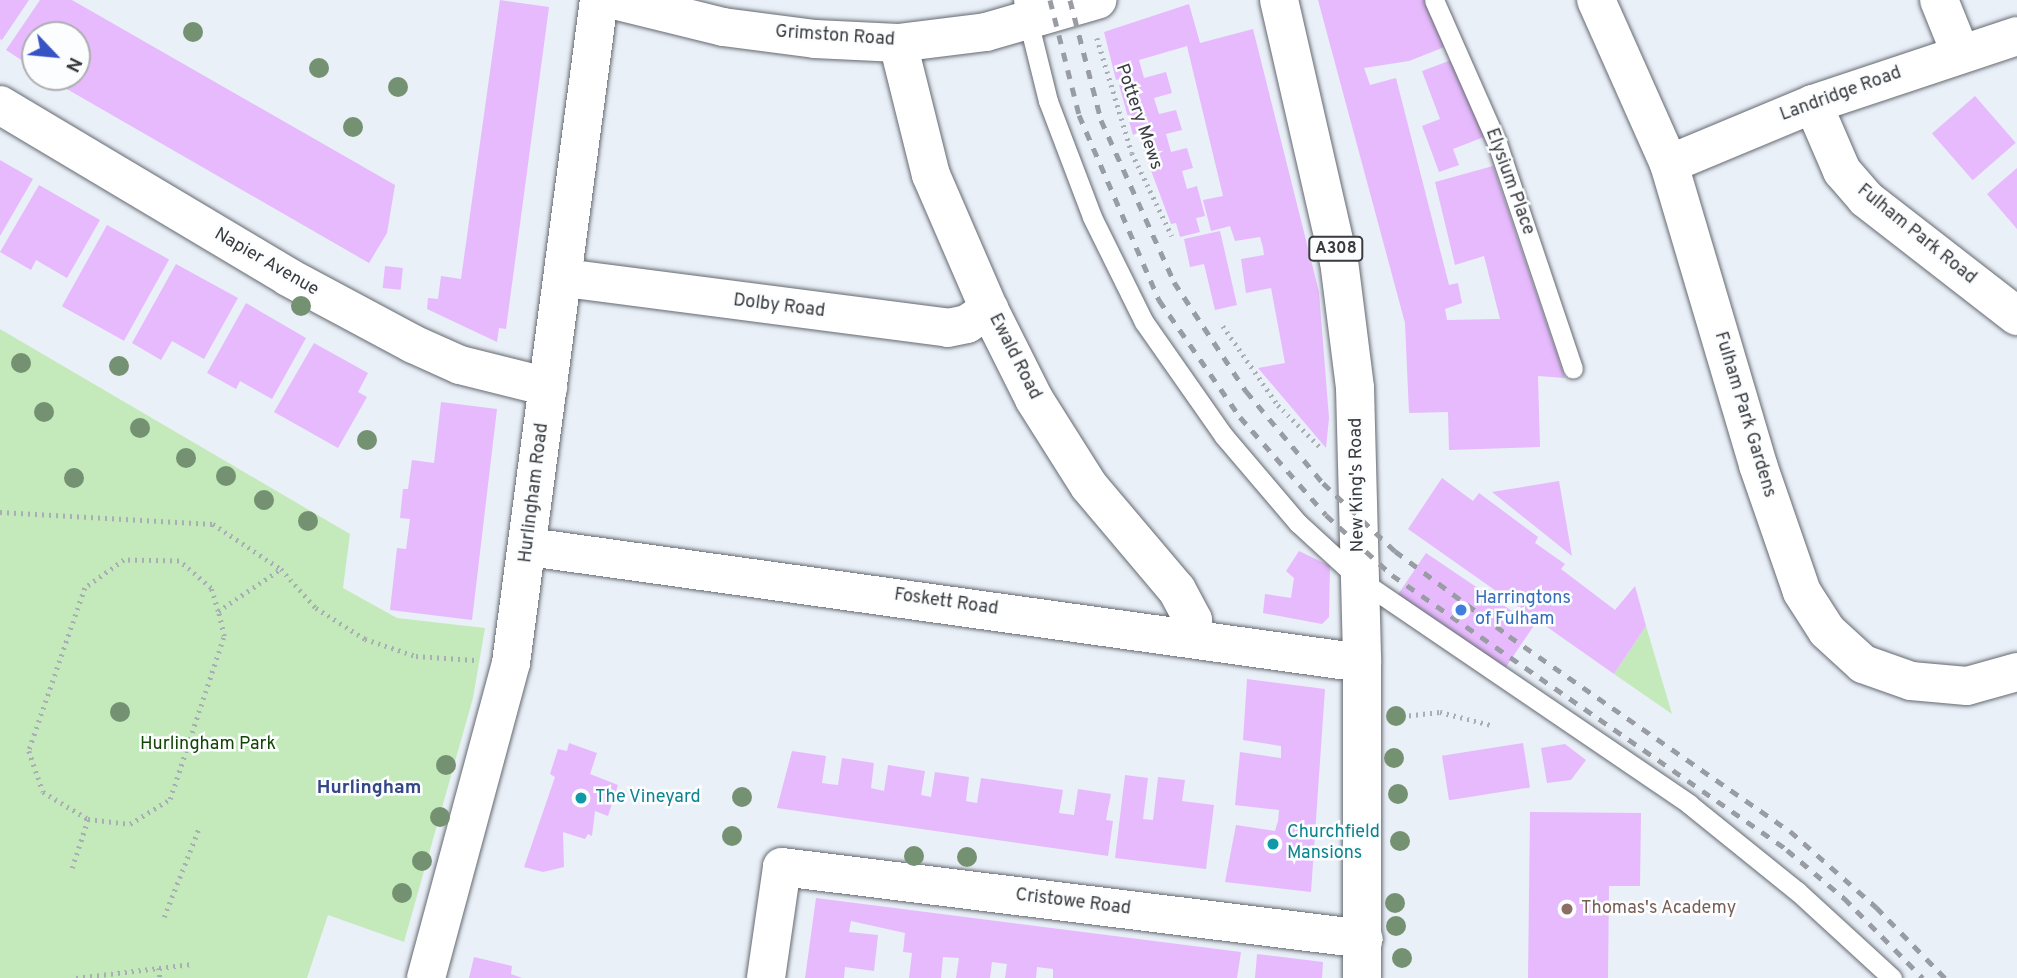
<!DOCTYPE html>
<style>
body{margin:0}
#map{position:relative;width:2017px;height:978px;overflow:hidden;background:#eaf0f8;font-family:Overpass,sans-serif}
div>[style]{position:absolute}
[style*='--x']{left:calc(var(--x)*1px);top:calc(var(--y)*1px);width:calc(var(--w)*1px);rotate:calc(var(--a)*1deg)}
.green>*{inset:0;background:#c4eabb}
.building>*{inset:0;background:#e6bafd;transform-origin:0 0}
.path>*{height:4.5px;margin-top:-2.25px;transform-origin:0;background:repeating-linear-gradient(90deg,#a9aeb4 0 2px,transparent 0 7px)}
.roads{filter:drop-shadow(0 0 2px #656971) drop-shadow(0 0 2px #656971)}
.lane>*{height:19px;margin:-9.5px;padding:0 9.5px;transform-origin:9.5px;border-radius:9.5px;background:#fff}
.street>*{height:38px;margin:-19px;padding:0 19px;transform-origin:19px;border-radius:19px;background:#fff}
.secondary>*{height:38px;margin:-19px;padding:0 19px;transform-origin:19px;border-radius:19px;background:#fff}
.primary>*{height:38px;margin:-19px;padding:0 19px;transform-origin:19px;border-radius:19px;background:#fff}
.rail>*{height:5px;margin-top:-2.5px;transform-origin:0;background:repeating-linear-gradient(90deg,#999da3 0 9px,transparent 0 18px)}
.trees>*{width:20px;height:20px;margin:-10px;border-radius:50%;background:#749272}
.dots>*{width:19px;height:19px;translate:-50% -50%;box-sizing:border-box;border:4px solid #fbfdfe;border-radius:50%}
span{translate:-50% -50%;white-space:nowrap;text-align:center;line-height:1.15;-webkit-text-stroke:5px #fbfdfe;paint-order:stroke}
.shield-label span{padding:2px 5px;background:#fbfdfe;border:2px solid;border-radius:5px;-webkit-text-stroke-width:0}
.shield-label{font-size:16px;color:#393b3e;font-weight:700}
.street-label{font-size:18px;color:#393b3e}
.shop-label{font-size:18px;color:#366cbe}
.left{translate:0 -50%;text-align:left}
.park-label{font-size:18px;color:#134504}
.culture-label{font-size:18px;color:#0d838f}
.education-label{font-size:18px;color:#785e54}
.neighbourhood-label{font-size:19px;color:#364883;font-weight:700}
.north{position:absolute;left:21px;top:21px;width:70px;height:70px;box-sizing:border-box;background:#fbfdfe;border:2px solid #adafb1;border-radius:50%;rotate:116deg;font-size:19px;font-weight:700;line-height:28px;text-align:center;color:#393b3e}
.north::after{content:'';display:block;margin:auto;width:24px;height:32px;background:#3853c4;clip-path:polygon(50% 0,100% 100%,50% 72%,0 100%)}
</style>
<div id="map">
<div class="green">
<div style="clip-path:polygon(0 329px,350px 534px,343px 588px,397px 618px,485px 628px,473px 698px,404px 942px,328px 915px,307px 978px,0 978px)"></div>
<div style="clip-path:polygon(1646px 626px,1672px 714px,1614px 674px)"></div>
</div>
<div class="building">
<div style="clip-path:polygon(0 0,29px 0,2px 40px,0 39px)"></div>
<div style="clip-path:polygon(40px 0,72px 0,395px 185px,387px 233px,369px 263px,46px 77px,77px 77px,77px 35px,35px 35px,35px 69px,6px 50px)"></div>
<div style="clip-path:polygon(500px 0,549px 7px,506px 329px,499px 328px,497px 342px,427px 309px,428px 298px,438px 299px,441px 276px,461px 279px)"></div>
<div style="clip-path:polygon(1318px 0,1427px 0,1447px 46px,1409px 61px,1364px 68px,1370px 85px,1396px 78px,1449px 285px,1458px 283px,1462px 303px,1445px 309px,1447px 320px,1500px 319px,1484px 256px,1455px 265px,1435px 182px,1493px 166px,1565px 378px,1538px 376px,1540px 447px,1449px 450px,1448px 412px,1409px 413px,1405px 323px)"></div>
<div style="clip-path:polygon(1189px 4px,1200px 43px,1253px 29px,1319px 292px,1329px 418px,1326px 448px,1258px 368px,1285px 363px,1271px 288px,1246px 293px,1241px 259px,1264px 255px,1263px 248px,1260px 237px,1235px 241px,1230px 226px,1211px 231px,1203px 200px,1223px 196px,1187px 46px,1139px 60px,1144px 78px,1166px 72px,1172px 93px,1154px 98px,1159px 114px,1176px 110px,1182px 130px,1166px 134px,1171px 152px,1187px 148px,1193px 168px,1182px 171px,1187px 189px,1197px 186px,1205px 216px,1196px 218px,1200px 232px,1180px 237px,1176px 223px,1171px 224px,1137px 133px,1133px 135px,1119px 85px,1129px 82px,1128px 77px,1116px 80px,1104px 32px)"></div>
<div style="clip-path:polygon(1454px 59px,1484px 137px,1453px 149px,1459px 165px,1439px 172px,1422px 126px,1440px 119px,1422px 71px)"></div>
<div style="left:1975px;top:96px;width:62px;height:57px;rotate:49deg"></div>
<div style="clip-path:polygon(0 160px,33px 179px,0 236px)"></div>
<div style="clip-path:polygon(2017px 168px,2017px 229px,1987px 194px)"></div>
<div style="clip-path:polygon(39px 185px,100px 220px,67px 278px,36px 260px,31px 270px,0 252px)"></div>
<div style="left:107px;top:225px;width:71px;height:93px;rotate:29deg"></div>
<div style="clip-path:polygon(1220px 231px,1237px 305px,1215px 310px,1204px 264px,1190px 267px,1184px 239px)"></div>
<div style="clip-path:polygon(176px 264px,238px 298px,204px 359px,172px 341px,161px 360px,132px 343px)"></div>
<div style="left:385px;top:266px;width:18px;height:22px;rotate:6deg"></div>
<div style="clip-path:polygon(246px 303px,306px 338px,272px 399px,240px 381px,236px 389px,207px 373px)"></div>
<div style="clip-path:polygon(314px 343px,368px 373px,358px 392px,367px 397px,338px 448px,274px 412px)"></div>
<div style="clip-path:polygon(441px 402px,497px 409px,472px 620px,390px 610px,397px 548px,406px 549px,410px 519px,400px 518px,403px 489px,408px 489px,412px 460px,434px 463px)"></div>
<div style="clip-path:polygon(1442px 478px,1473px 501px,1479px 493px,1538px 537px,1535px 543px,1565px 564px,1561px 569px,1615px 610px,1635px 586px,1646px 626px,1614px 674px,1408px 529px)"></div>
<div style="clip-path:polygon(1559px 481px,1572px 556px,1492px 492px)"></div>
<div style="clip-path:polygon(1299px 551px,1330px 566px,1329px 617px,1322px 624px,1263px 613px,1265px 594px,1291px 598px,1294px 578px,1286px 571px)"></div>
<div style="left:1426px;top:553px;width:130px;height:55px;rotate:34deg"></div>
<div style="clip-path:polygon(1247px 679px,1325px 689px,1311px 892px,1225px 882px,1236px 825px,1275px 831px,1278px 821px,1279px 810px,1235px 805px,1240px 752px,1281px 758px,1281px 746px,1243px 740px)"></div>
<div style="clip-path:polygon(569px 743px,597px 753px,590px 774px,618px 785px,608px 816px,595px 811px,592px 836px,588px 834px,585px 839px,563px 832px,564px 867px,543px 872px,524px 867px,555px 777px,550px 774px,558px 749px,567px 751px)"></div>
<div style="left:1523px;top:743px;width:45px;height:82px;rotate:81deg"></div>
<div style="clip-path:polygon(1565px 744px,1586px 760px,1571px 780px,1547px 783px,1541px 748px)"></div>
<div style="clip-path:polygon(792px 751px,826px 756px,822px 783px,829px 784px,838px 785px,842px 758px,874px 763px,871px 788px,884px 791px,888px 765px,925px 771px,921px 795px,931px 797px,935px 772px,969px 777px,966px 801px,971px 802px,977px 803px,981px 778px,1063px 790px,1059px 813px,1074px 815px,1078px 789px,1111px 794px,1106px 820px,1113px 821px,1108px 856px,777px 808px)"></div>
<div style="clip-path:polygon(1125px 775px,1148px 778px,1143px 819px,1153px 820px,1158px 777px,1185px 780px,1182px 801px,1214px 805px,1206px 869px,1115px 858px)"></div>
<div style="clip-path:polygon(1530px 812px,1641px 813px,1640px 886px,1609px 886px,1608px 978px,1528px 978px)"></div>
<div style="clip-path:polygon(816px 898px,1241px 952px,1237px 978px,1053px 978px,1053px 969px,1037px 967px,1036px 978px,1005px 978px,1007px 964px,992px 962px,990px 978px,956px 978px,959px 958px,943px 957px,941px 978px,909px 978px,912px 953px,903px 952px,905px 933px,851px 921px,849px 932px,878px 935px,874px 971px,845px 967px,844px 978px,805px 978px)"></div>
<div style="clip-path:polygon(1257px 954px,1323px 962px,1322px 978px,1255px 978px)"></div>
<div style="clip-path:polygon(474px 957px,512px 966px,511px 974px,522px 978px,469px 978px)"></div>
</div>
<div class="path">
<div style="--x:1097;--y:38;--w:120;--a:73.1"></div>
<div style="--x:1132;--y:153;--w:92;--a:64.3"></div>
<div style="--x:1223;--y:326;--w:96;--a:55.2"></div>
<div style="--x:1278;--y:405;--w:61;--a:45"></div>
<div style="--x:0;--y:512;--w:213;--a:3.2"></div>
<div style="--x:213;--y:524;--w:82;--a:33.5"></div>
<div style="--x:281;--y:569;--w:52;--a:48.1"></div>
<div style="--x:316;--y:608;--w:58;--a:32.3"></div>
<div style="--x:365;--y:639;--w:54;--a:18.4"></div>
<div style="--x:416;--y:656;--w:59;--a:3.9"></div>
<div style="--x:218;--y:611;--w:24;--a:-107"></div>
<div style="--x:211;--y:588;--w:42;--a:-139.8"></div>
<div style="--x:179;--y:561;--w:55;--a:-179"></div>
<div style="--x:124;--y:560;--w:48;--a:144.3"></div>
<div style="--x:85;--y:588;--w:172;--a:109"></div>
<div style="--x:29;--y:751;--w:43;--a:71.1"></div>
<div style="--x:43;--y:792;--w:52;--a:31"></div>
<div style="--x:88;--y:819;--w:42;--a:6.8"></div>
<div style="--x:130;--y:824;--w:47;--a:-32"></div>
<div style="--x:170;--y:799;--w:172;--a:-71.7"></div>
<div style="--x:224;--y:636;--w:26;--a:-103"></div>
<div style="--x:218;--y:611;--w:76;--a:-33.7"></div>
<div style="--x:1395;--y:717;--w:45;--a:-6.3"></div>
<div style="--x:1440;--y:712;--w:53;--a:14.3"></div>
<div style="--x:72;--y:868;--w:52;--a:-71.9"></div>
<div style="--x:164;--y:917;--w:96;--a:-68.5"></div>
<div style="--x:159;--y:968;--w:10;--a:84"></div>
<div style="--x:76;--y:978;--w:117;--a:-6.9"></div>
</div>
<div class="roads">
<div class="lane">
<div style="--x:1023;--y:0;--w:104;--a:76.1"></div>
<div style="--x:1048;--y:101;--w:124;--a:69.2"></div>
<div style="--x:1092;--y:217;--w:117;--a:63.7"></div>
<div style="--x:1144;--y:322;--w:138;--a:55"></div>
<div style="--x:1223;--y:435;--w:116;--a:49.6"></div>
<div style="--x:1298;--y:523;--w:84;--a:42.6"></div>
<div style="--x:1360;--y:580;--w:398;--a:34.2"></div>
<div style="--x:1689;--y:804;--w:139;--a:38.9"></div>
<div style="--x:1797;--y:891;--w:129;--a:42.5"></div>
<div style="--x:1434;--y:0;--w:156;--a:66.2"></div>
<div style="--x:1497;--y:143;--w:238;--a:71.4"></div>
</div>
<div class="street">
<div style="--x:614;--y:0;--w:112;--a:13.9"></div>
<div style="--x:723;--y:27;--w:93;--a:7.4"></div>
<div style="--x:815;--y:39;--w:83;--a:2.8"></div>
<div style="--x:898;--y:43;--w:89;--a:-7.1"></div>
<div style="--x:986;--y:32;--w:116;--a:-16.1"></div>
<div style="--x:1596;--y:0;--w:180;--a:66"></div>
<div style="--x:1669;--y:164;--w:314;--a:73.5"></div>
<div style="--x:1758;--y:465;--w:134;--a:70.9"></div>
<div style="--x:1802;--y:592;--w:46;--a:57.3"></div>
<div style="--x:1827;--y:631;--w:49;--a:42.5"></div>
<div style="--x:1863;--y:664;--w:51;--a:19.5"></div>
<div style="--x:1911;--y:681;--w:56;--a:5.1"></div>
<div style="--x:1967;--y:686;--w:52;--a:-15.6"></div>
<div style="--x:1939;--y:0;--w:56;--a:68"></div>
<div style="--x:898;--y:43;--w:136;--a:76"></div>
<div style="--x:931;--y:175;--w:146;--a:66.6"></div>
<div style="--x:989;--y:309;--w:101;--a:63.4"></div>
<div style="--x:1034;--y:399;--w:103;--a:57.7"></div>
<div style="--x:1089;--y:486;--w:136;--a:49.8"></div>
<div style="--x:1177;--y:590;--w:34;--a:62"></div>
<div style="--x:1193;--y:620;--w:17;--a:87"></div>
<div style="--x:1813;--y:104;--w:73;--a:66.6"></div>
<div style="--x:1842;--y:171;--w:37;--a:49"></div>
<div style="--x:1866;--y:199;--w:191;--a:37.8"></div>
<div style="--x:0;--y:105;--w:335;--a:30.8"></div>
<div style="--x:288;--y:277;--w:142;--a:28.2"></div>
<div style="--x:413;--y:344;--w:51;--a:24.1"></div>
<div style="--x:460;--y:365;--w:91;--a:14"></div>
<div style="--x:1669;--y:164;--w:156;--a:-22.6"></div>
<div style="--x:1813;--y:104;--w:215;--a:-18.4"></div>
<div style="--x:565;--y:278;--w:386;--a:7.4"></div>
<div style="--x:948;--y:328;--w:19;--a:-12"></div>
<div style="--x:967;--y:324;--w:27;--a:-34"></div>
<div style="--x:529;--y:547;--w:841;--a:7.93"></div>
<div style="--x:766;--y:978;--w:112;--a:-81.8"></div>
<div style="--x:782;--y:867;--w:586;--a:7.05"></div>
</div>
<div class="secondary">
<div style="--x:426;--y:978;--w:326;--a:-74.9"></div>
<div style="--x:511;--y:663;--w:669;--a:-82.44"></div>
</div>
<div class="primary">
<div style="--x:1279;--y:0;--w:268;--a:77.1"></div>
<div style="--x:1339;--y:261;--w:128;--a:82.8"></div>
<div style="--x:1355;--y:388;--w:275;--a:88.5"></div>
<div style="--x:1362;--y:663;--w:315;--a:90"></div>
</div>
</div>
<div class="rail">
<div style="--x:1050;--y:0;--w:119;--a:75.8"></div>
<div style="--x:1079;--y:115;--w:202;--a:66.6"></div>
<div style="--x:1159;--y:300;--w:142;--a:55.3"></div>
<div style="--x:1240;--y:417;--w:130;--a:48.7"></div>
<div style="--x:1326;--y:515;--w:89;--a:42.3"></div>
<div style="--x:1392;--y:575;--w:481;--a:34.8"></div>
<div style="--x:1787;--y:850;--w:75;--a:40.1"></div>
<div style="--x:1844;--y:898;--w:112;--a:45.4"></div>
<div style="--x:1070;--y:0;--w:124;--a:75.5"></div>
<div style="--x:1101;--y:120;--w:178;--a:65.7"></div>
<div style="--x:1174;--y:282;--w:131;--a:56.6"></div>
<div style="--x:1246;--y:391;--w:120;--a:50.1"></div>
<div style="--x:1323;--y:483;--w:99;--a:43.4"></div>
<div style="--x:1395;--y:551;--w:142;--a:36.7"></div>
<div style="--x:1509;--y:636;--w:342;--a:34.8"></div>
<div style="--x:1790;--y:831;--w:115;--a:41.5"></div>
<div style="--x:1876;--y:907;--w:99;--a:45.8"></div>
</div>
<div class="trees">
<div style="left:193px;top:32px"></div>
<div style="left:319px;top:68px"></div>
<div style="left:398px;top:87px"></div>
<div style="left:353px;top:127px"></div>
<div style="left:301px;top:306px"></div>
<div style="left:21px;top:363px"></div>
<div style="left:119px;top:366px"></div>
<div style="left:44px;top:412px"></div>
<div style="left:140px;top:428px"></div>
<div style="left:367px;top:440px"></div>
<div style="left:186px;top:458px"></div>
<div style="left:226px;top:476px"></div>
<div style="left:74px;top:478px"></div>
<div style="left:264px;top:500px"></div>
<div style="left:308px;top:521px"></div>
<div style="left:120px;top:712px"></div>
<div style="left:1396px;top:716px"></div>
<div style="left:1394px;top:758px"></div>
<div style="left:446px;top:765px"></div>
<div style="left:1398px;top:794px"></div>
<div style="left:742px;top:797px"></div>
<div style="left:440px;top:817px"></div>
<div style="left:732px;top:836px"></div>
<div style="left:1400px;top:841px"></div>
<div style="left:914px;top:856px"></div>
<div style="left:967px;top:857px"></div>
<div style="left:422px;top:861px"></div>
<div style="left:402px;top:893px"></div>
<div style="left:1395px;top:903px"></div>
<div style="left:1396px;top:926px"></div>
<div style="left:1402px;top:958px"></div>
</div>
<div class="dots">
<div style="left:1461px;top:610px;background:#3f7fe0"></div>
<div style="left:581px;top:798px;background:#0f9aa8"></div>
<div style="left:1273px;top:844px;background:#0f9aa8"></div>
<div style="left:1567px;top:909px;background:#8d6e63"></div>
</div>
<div class="shield-label">
<span style="left:1336px;top:249px">A308</span>
</div>
<div class="street-label">
<span style="left:835px;top:37px;rotate:4deg">Grimston Road</span>
<span style="left:1841px;top:95px;rotate:-20deg">Landridge Road</span>
<span style="left:1138px;top:117px;rotate:71deg">Pottery Mews</span>
<span style="left:1509px;top:182px;rotate:70deg">Elysium Place</span>
<span style="left:1916px;top:235px;rotate:39deg">Fulham Park Road</span>
<span style="left:266px;top:263px;rotate:30deg">Napier Avenue</span>
<span style="left:779px;top:307px;rotate:7deg">Dolby Road</span>
<span style="left:1014px;top:357px;rotate:63deg">Ewald Road</span>
<span style="left:1744px;top:415px;rotate:73deg">Fulham Park Gardens</span>
<span style="left:1358px;top:485px;rotate:-91deg">New King's Road</span>
<span style="left:535px;top:493px;rotate:-83deg">Hurlingham Road</span>
<span style="left:946px;top:603px;rotate:8deg">Foskett Road</span>
<span style="left:1073px;top:903px;rotate:7deg">Cristowe Road</span>
</div>
<div class="shop-label">
<span class="left" style="left:1475px;top:610px">Harringtons<br>of Fulham</span>
</div>
<div class="park-label">
<span style="left:208px;top:745px">Hurlingham Park</span>
</div>
<div class="culture-label">
<span class="left" style="left:595px;top:798px">The Vineyard</span>
<span class="left" style="left:1287px;top:844px">Churchfield<br>Mansions</span>
</div>
<div class="education-label">
<span class="left" style="left:1581px;top:909px">Thomas's Academy</span>
</div>
<div class="neighbourhood-label">
<span style="left:369px;top:789px">Hurlingham</span>
</div>
<div class="north">N</div>
</div>
